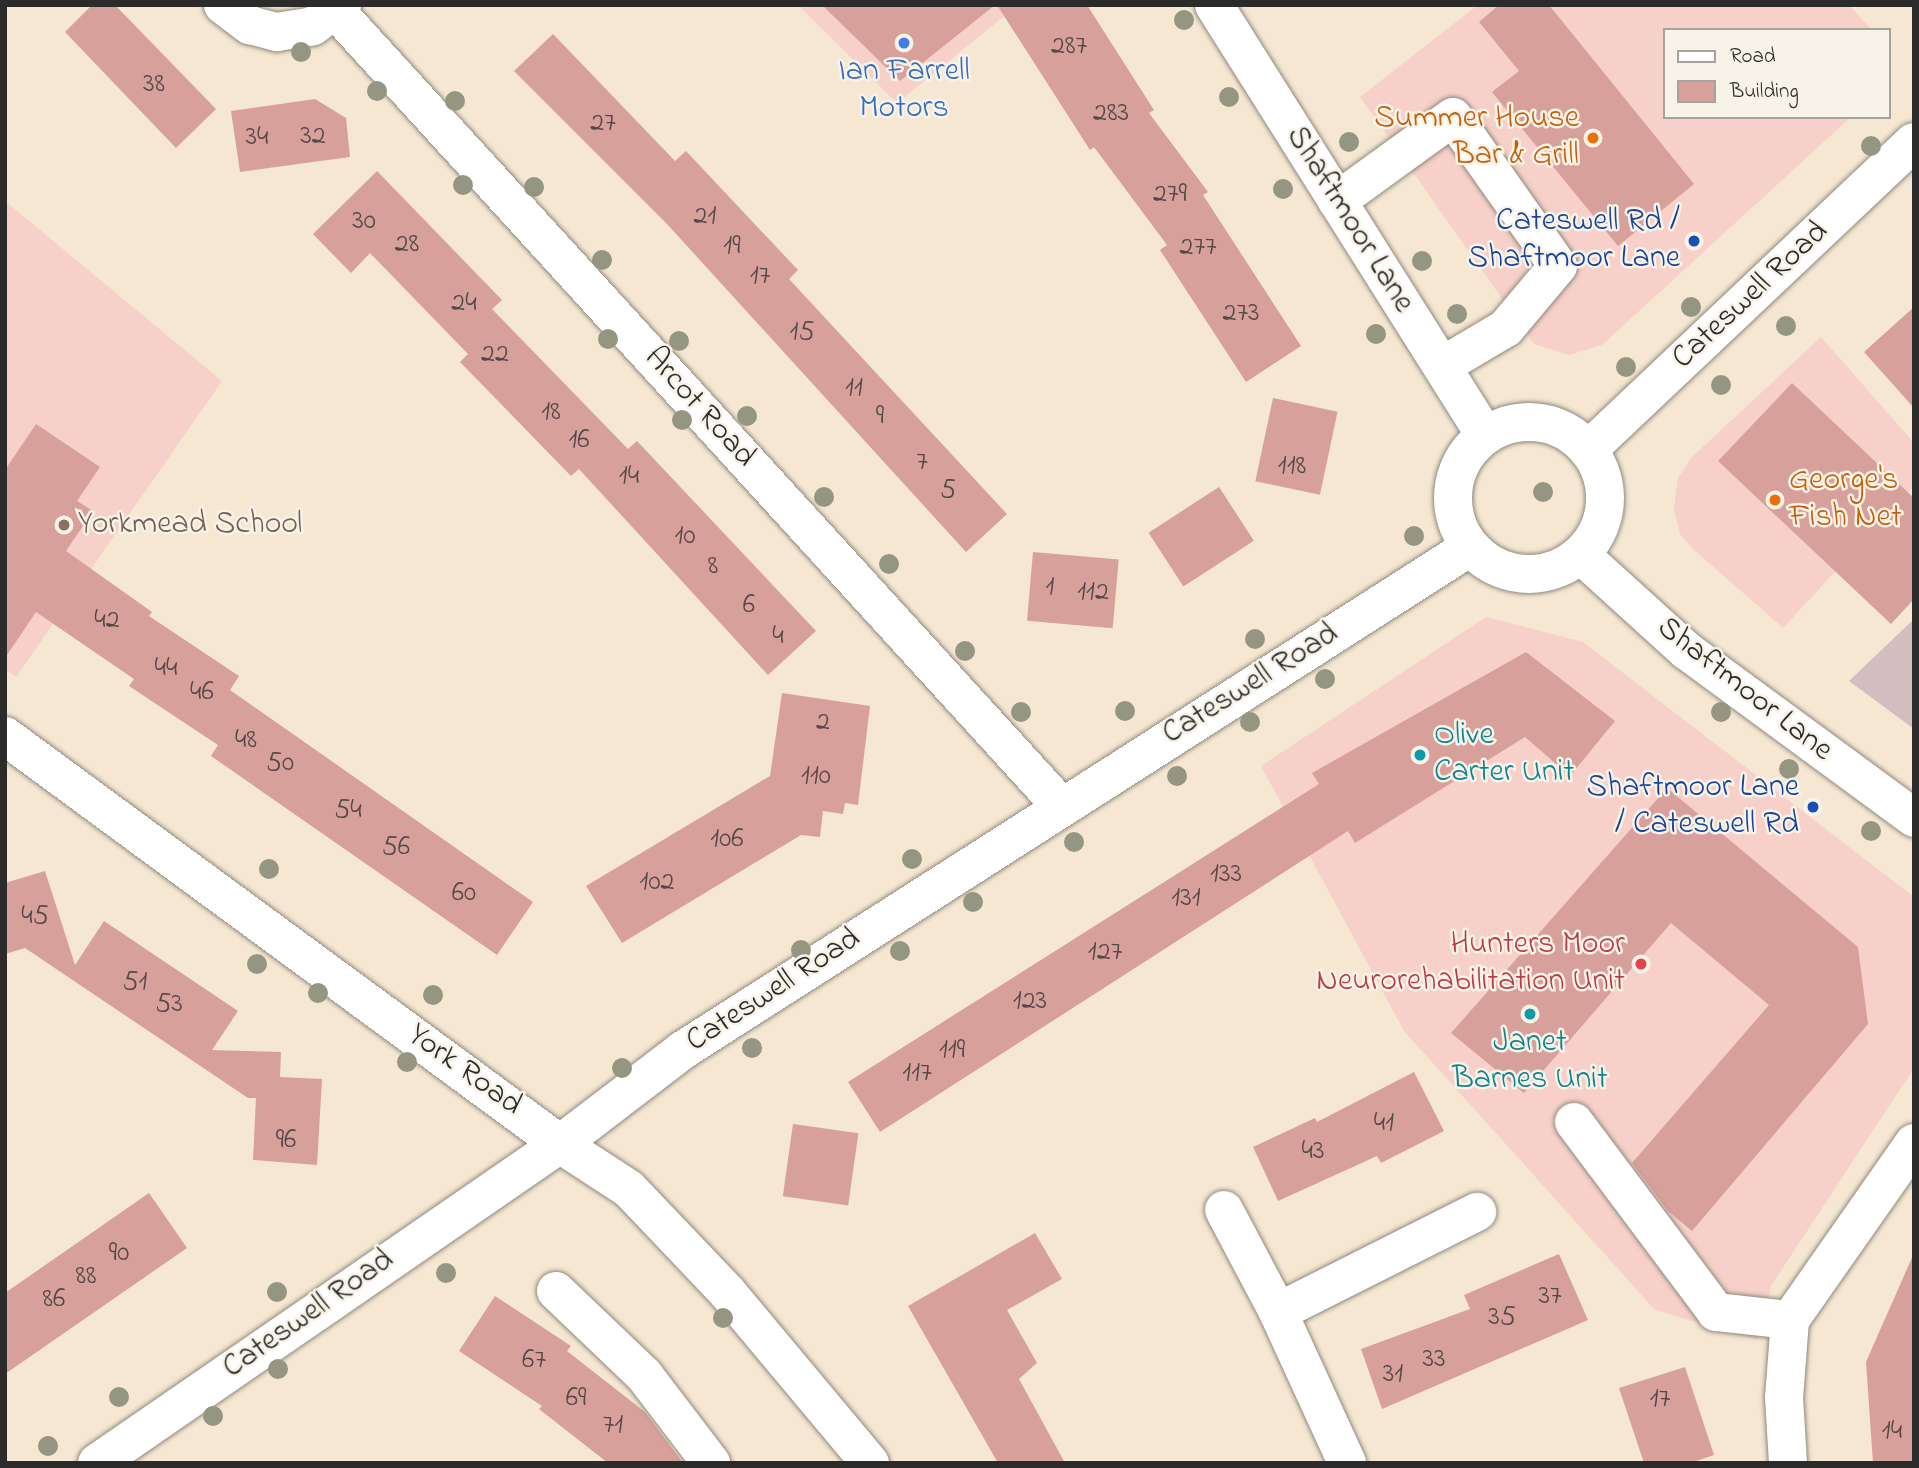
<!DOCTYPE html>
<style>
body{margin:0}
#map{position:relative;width:1919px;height:1468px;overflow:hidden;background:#f5e7d2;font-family:"Indie Flower",sans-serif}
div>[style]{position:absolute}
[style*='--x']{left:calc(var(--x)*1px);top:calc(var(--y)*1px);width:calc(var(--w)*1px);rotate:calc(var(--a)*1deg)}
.built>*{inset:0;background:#f7d0c9}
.industrial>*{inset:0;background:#d2bec1}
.building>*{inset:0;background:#d7a09b;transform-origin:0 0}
.roads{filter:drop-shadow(0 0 2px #90897e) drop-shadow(0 0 2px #90897e)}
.minor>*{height:38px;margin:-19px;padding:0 19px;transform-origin:19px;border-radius:19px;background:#fff}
.major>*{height:38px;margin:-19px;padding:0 19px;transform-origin:19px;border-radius:19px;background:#fff}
.major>.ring{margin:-19px;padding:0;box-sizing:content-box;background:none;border:38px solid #fff;border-radius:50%}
.trees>*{width:20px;height:20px;margin:-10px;border-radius:50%;background:#959682}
.dots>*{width:19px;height:19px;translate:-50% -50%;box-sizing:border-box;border:4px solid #f7f3e8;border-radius:50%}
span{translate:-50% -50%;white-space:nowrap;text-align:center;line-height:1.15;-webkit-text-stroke:5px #f7f3e8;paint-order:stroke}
.number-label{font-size:28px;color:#564847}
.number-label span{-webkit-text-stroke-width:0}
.shop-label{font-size:32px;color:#366cbe}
.food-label{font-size:32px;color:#c56008}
.right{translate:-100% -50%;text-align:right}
.left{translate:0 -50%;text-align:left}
.street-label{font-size:32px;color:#2b2b2b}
.transit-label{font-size:32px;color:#164399}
.education-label{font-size:32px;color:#785e54}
.culture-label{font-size:32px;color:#0d838f}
.health-label{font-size:32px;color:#be3a42}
.frame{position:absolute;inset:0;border:7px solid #2b2b2b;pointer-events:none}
.legend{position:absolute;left:1663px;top:28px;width:228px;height:91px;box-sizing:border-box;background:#f7f3e8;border:2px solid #a5a39c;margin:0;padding:9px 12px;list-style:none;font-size:21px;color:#2b2b2b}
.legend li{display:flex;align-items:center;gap:14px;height:35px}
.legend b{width:35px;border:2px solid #a5a39c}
</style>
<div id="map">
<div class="built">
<div style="clip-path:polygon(798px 5px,1018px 5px,897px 103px)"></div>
<div style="clip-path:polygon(1478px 5px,1849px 5px,1872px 30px,1665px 30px,1665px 117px,1851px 117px,1602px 345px,1569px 355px,1534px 344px,1360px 97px)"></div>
<div style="clip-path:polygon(5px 201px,222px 381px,16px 677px,5px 669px)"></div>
<div style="clip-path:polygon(1821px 337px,1914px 443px,1914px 486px,1783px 628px,1693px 549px,1680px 534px,1674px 509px,1678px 478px,1692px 457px)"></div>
<div style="clip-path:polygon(1486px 617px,1583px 642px,1914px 897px,1914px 1068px,1771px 1286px,1757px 1340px,1655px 1310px,1404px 1031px,1261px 766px)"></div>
</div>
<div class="industrial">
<div style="clip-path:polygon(1914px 619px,1914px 729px,1849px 681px)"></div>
</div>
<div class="building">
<div style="clip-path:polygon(92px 5px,115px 5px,216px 109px,176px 148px,65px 32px)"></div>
<div style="clip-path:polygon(822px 5px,995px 5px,900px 81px)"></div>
<div style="clip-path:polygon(997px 5px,1087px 5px,1154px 110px,1149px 113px,1208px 192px,1203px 195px,1301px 346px,1246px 382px,1160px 250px,1167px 245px,1094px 147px,1090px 150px)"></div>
<div style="clip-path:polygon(1499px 5px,1549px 5px,1694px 184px,1618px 246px,1492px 92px,1519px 71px,1479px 22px)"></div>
<div style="clip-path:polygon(553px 34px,675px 161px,686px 151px,798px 270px,789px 279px,1007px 514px,966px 552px,667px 224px,514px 71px)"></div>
<div style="clip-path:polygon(315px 99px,346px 118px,350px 157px,240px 172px,231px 111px)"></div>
<div style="clip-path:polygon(377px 171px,502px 300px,492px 309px,628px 449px,637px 441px,816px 631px,768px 675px,579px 469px,571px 476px,460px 362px,468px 354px,370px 253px,351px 273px,313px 234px)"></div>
<div style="clip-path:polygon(1914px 307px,1914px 408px,1864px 352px)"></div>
<div style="clip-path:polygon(1792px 383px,1914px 498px,1914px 599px,1891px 624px,1718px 461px)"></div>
<div style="left:1273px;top:398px;width:66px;height:85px;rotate:12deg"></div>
<div style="clip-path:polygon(36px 424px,100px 467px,77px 501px,93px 511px,66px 551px,152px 612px,149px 616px,239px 676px,230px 690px,533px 902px,497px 955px,211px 756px,218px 745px,129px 686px,134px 679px,36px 612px,5px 658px,5px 470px)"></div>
<div style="left:1219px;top:487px;width:64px;height:84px;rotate:57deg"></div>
<div style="left:1033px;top:552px;width:86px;height:69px;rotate:5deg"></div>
<div style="clip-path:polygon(1526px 652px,1615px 721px,1570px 776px,1525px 737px,1355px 843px,1348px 831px,880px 1132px,848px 1082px,1319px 784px,1312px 773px)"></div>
<div style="clip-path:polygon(782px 693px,870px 706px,858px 805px,845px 803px,843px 814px,823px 811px,820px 837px,801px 835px,622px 943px,586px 886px,770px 776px)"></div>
<div style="clip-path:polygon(1667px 788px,1858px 947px,1868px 1024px,1692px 1231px,1668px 1211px,1632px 1163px,1769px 1005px,1671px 923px,1524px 1093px,1451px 1033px)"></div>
<div style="clip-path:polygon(45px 871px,75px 965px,104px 921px,238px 1011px,212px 1050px,281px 1052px,280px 1077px,322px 1079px,317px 1165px,253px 1160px,256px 1098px,248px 1098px,25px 948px,5px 954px,5px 883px)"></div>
<div style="clip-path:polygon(1414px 1072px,1444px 1131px,1381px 1163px,1377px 1156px,1278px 1201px,1253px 1147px,1315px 1118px,1317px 1122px)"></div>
<div style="left:793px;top:1124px;width:66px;height:73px;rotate:8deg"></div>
<div style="clip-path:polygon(149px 1193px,187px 1248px,5px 1374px,5px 1293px)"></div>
<div style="clip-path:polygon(1035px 1233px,1062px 1279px,1007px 1310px,1037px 1363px,1019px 1379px,1065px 1463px,998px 1463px,908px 1306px)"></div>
<div style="clip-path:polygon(1914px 1253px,1914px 1463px,1873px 1463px,1866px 1362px)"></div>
<div style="clip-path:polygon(1559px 1254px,1588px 1320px,1382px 1409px,1361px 1349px,1470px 1309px,1464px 1295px)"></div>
<div style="clip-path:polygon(495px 1296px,571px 1346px,567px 1351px,645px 1412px,683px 1463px,608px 1463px,539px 1409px,542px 1406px,459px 1351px)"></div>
<div style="clip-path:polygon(1685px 1367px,1714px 1455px,1690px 1463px,1644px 1463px,1619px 1388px)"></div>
</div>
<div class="roads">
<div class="minor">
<div style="--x:223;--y:5;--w:34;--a:37"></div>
<div style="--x:250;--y:25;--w:28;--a:15"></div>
<div style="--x:277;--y:32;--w:36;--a:-9"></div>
<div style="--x:313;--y:26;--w:36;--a:-36"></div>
<div style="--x:337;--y:12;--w:1073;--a:47.64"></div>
<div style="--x:1337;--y:201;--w:143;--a:-35.9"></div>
<div style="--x:1453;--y:117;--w:182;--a:54.8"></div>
<div style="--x:1558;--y:266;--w:81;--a:130"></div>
<div style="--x:1506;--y:328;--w:74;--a:149.3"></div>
<div style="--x:1588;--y:450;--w:448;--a:-43.4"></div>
<div style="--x:5;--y:736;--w:689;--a:36.32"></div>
<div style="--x:560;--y:1144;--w:82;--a:33.1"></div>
<div style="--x:629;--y:1189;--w:142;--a:46.4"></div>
<div style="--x:727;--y:1292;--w:223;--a:50.1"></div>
<div style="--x:1574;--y:1122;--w:237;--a:53.2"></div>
<div style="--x:1716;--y:1312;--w:74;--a:6.2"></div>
<div style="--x:1224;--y:1210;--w:115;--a:62.1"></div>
<div style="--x:1278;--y:1312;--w:166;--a:65.4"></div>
<div style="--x:556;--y:1291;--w:122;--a:43.7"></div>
<div style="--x:644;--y:1375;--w:111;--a:52.7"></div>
<div style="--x:1278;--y:1312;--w:223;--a:-26.7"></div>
<div style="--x:97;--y:1463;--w:562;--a:-34.57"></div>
<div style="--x:560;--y:1144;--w:155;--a:-37.4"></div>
<div style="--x:683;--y:1050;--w:934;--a:-32.58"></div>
<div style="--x:1788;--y:1463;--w:65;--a:-93.5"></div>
<div style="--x:1784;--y:1398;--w:78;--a:-85.6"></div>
<div style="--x:1790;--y:1320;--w:216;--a:-55"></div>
</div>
<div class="major">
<div style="--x:1214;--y:5;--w:508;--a:57.78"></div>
<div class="ring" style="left:1453px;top:422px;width:114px;height:114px"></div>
<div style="--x:1581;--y:555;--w:143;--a:42.2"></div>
<div style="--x:1687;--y:651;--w:282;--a:36.3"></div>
</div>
</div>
<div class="trees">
<div style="left:1184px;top:20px"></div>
<div style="left:301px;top:52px"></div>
<div style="left:377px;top:91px"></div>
<div style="left:1229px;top:97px"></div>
<div style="left:455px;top:101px"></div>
<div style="left:1349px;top:142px"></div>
<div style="left:1871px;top:146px"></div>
<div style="left:463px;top:185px"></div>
<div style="left:534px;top:187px"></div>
<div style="left:1283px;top:189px"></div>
<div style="left:602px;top:260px"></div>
<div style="left:1422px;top:261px"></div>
<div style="left:1691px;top:307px"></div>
<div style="left:1457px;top:314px"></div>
<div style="left:1786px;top:326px"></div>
<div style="left:1376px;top:334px"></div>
<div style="left:608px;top:339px"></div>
<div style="left:679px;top:341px"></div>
<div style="left:1626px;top:367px"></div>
<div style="left:1721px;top:385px"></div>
<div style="left:747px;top:416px"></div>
<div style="left:682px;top:420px"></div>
<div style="left:1543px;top:492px"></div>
<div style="left:824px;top:497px"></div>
<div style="left:1414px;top:536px"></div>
<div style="left:889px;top:564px"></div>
<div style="left:1255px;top:639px"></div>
<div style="left:965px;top:651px"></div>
<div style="left:1325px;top:679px"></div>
<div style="left:1125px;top:711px"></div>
<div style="left:1021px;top:712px"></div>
<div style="left:1721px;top:712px"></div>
<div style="left:1250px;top:722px"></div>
<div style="left:1789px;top:769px"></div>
<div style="left:1177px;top:776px"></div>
<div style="left:1871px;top:831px"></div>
<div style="left:1074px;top:842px"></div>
<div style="left:912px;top:859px"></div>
<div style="left:269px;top:869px"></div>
<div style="left:973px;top:902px"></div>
<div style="left:801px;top:950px"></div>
<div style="left:900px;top:951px"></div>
<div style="left:257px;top:964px"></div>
<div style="left:318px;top:993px"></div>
<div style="left:433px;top:995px"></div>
<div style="left:752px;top:1048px"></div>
<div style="left:407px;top:1062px"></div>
<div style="left:622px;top:1068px"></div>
<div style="left:446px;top:1273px"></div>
<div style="left:277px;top:1292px"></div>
<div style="left:723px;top:1318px"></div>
<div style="left:278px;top:1369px"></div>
<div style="left:119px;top:1397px"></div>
<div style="left:213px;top:1416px"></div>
<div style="left:48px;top:1446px"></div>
</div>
<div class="dots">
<div style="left:904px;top:43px;background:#3f7fe0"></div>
<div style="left:1593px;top:138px;background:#e8710a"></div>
<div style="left:1694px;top:241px;background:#1a4fb4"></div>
<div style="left:1775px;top:500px;background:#e8710a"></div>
<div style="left:64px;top:525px;background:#8d6e63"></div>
<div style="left:1420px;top:755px;background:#0f9aa8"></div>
<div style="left:1813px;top:807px;background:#1a4fb4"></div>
<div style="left:1641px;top:964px;background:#e0444e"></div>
<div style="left:1530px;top:1014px;background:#0f9aa8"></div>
</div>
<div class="number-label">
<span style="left:1069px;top:47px">287</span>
<span style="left:154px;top:85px">38</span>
<span style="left:1111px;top:114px">283</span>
<span style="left:603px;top:124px">27</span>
<span style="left:313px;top:137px">32</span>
<span style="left:257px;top:138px">34</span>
<span style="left:1170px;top:195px">279</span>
<span style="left:705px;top:217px">21</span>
<span style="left:364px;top:222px">30</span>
<span style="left:407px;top:245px">28</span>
<span style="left:732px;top:247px">19</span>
<span style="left:1198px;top:248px">277</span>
<span style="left:760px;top:277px">17</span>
<span style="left:464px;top:304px">24</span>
<span style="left:1241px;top:314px">273</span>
<span style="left:802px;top:333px">15</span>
<span style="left:495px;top:355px">22</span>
<span style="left:854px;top:389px">11</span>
<span style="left:551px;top:413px">18</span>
<span style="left:880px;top:417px">9</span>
<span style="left:579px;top:441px">16</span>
<span style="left:922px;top:463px">7</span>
<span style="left:1292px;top:467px">118</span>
<span style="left:629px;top:477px">14</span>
<span style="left:948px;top:491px">5</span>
<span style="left:685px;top:537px">10</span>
<span style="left:713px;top:567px">8</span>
<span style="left:1050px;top:588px">1</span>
<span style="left:1093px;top:593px">112</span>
<span style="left:749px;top:606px">6</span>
<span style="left:107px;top:621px">42</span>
<span style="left:778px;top:637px">4</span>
<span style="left:166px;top:669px">44</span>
<span style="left:202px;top:693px">46</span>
<span style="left:823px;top:723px">2</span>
<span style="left:246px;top:741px">48</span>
<span style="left:280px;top:764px">50</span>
<span style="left:816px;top:777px">110</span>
<span style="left:348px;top:811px">54</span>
<span style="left:727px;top:840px">106</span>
<span style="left:396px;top:848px">56</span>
<span style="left:1226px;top:875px">133</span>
<span style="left:657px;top:883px">102</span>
<span style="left:464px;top:894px">60</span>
<span style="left:1186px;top:899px">131</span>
<span style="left:35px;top:917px">45</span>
<span style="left:1105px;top:953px">127</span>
<span style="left:135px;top:983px">51</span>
<span style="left:1030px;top:1002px">123</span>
<span style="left:169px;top:1005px">53</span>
<span style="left:952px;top:1051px">119</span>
<span style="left:917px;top:1074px">117</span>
<span style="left:1384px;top:1124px">41</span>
<span style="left:286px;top:1141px">96</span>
<span style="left:1313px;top:1152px">43</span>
<span style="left:119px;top:1254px">90</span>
<span style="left:86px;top:1277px">88</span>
<span style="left:1550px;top:1297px">37</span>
<span style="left:54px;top:1300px">86</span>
<span style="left:1502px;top:1318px">35</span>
<span style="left:1434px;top:1360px">33</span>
<span style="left:534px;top:1361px">67</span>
<span style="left:1393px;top:1375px">31</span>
<span style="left:576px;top:1399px">69</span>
<span style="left:1660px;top:1400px">17</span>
<span style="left:613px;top:1426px">71</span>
<span style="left:1892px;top:1432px">14</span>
</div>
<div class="shop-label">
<span style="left:904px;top:91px">Ian Farrell<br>Motors</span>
</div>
<div class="food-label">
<span class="right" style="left:1579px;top:138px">Summer House<br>Bar &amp; Grill</span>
<span class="left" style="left:1789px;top:500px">George's<br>Fish Net</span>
</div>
<div class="street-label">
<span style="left:1349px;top:220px;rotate:58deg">Shaftmoor Lane</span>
<span style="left:1751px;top:296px;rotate:-43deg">Cateswell Road</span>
<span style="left:699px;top:408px;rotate:48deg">Arcot Road</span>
<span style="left:1251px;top:685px;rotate:-32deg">Cateswell Road</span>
<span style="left:1744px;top:690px;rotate:38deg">Shaftmoor Lane</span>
<span style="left:774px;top:991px;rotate:-33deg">Cateswell Road</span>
<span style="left:464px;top:1071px;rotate:36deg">York Road</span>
<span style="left:309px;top:1315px;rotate:-35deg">Cateswell Road</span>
</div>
<div class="transit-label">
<span class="right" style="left:1680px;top:241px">Cateswell Rd /<br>Shaftmoor Lane</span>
<span class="right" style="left:1799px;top:807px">Shaftmoor Lane<br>/ Cateswell Rd</span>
</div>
<div class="education-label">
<span class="left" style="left:78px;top:525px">Yorkmead School</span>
</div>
<div class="culture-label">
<span class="left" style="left:1434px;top:755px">Olive<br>Carter Unit</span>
<span style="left:1530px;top:1062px">Janet<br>Barnes Unit</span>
</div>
<div class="health-label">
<span class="right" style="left:1625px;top:964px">Hunters Moor<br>Neurorehabilitation Unit</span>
</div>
<div class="frame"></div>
<ul class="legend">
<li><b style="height:9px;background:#fff"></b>Road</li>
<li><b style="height:19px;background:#d7a09b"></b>Building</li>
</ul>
</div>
